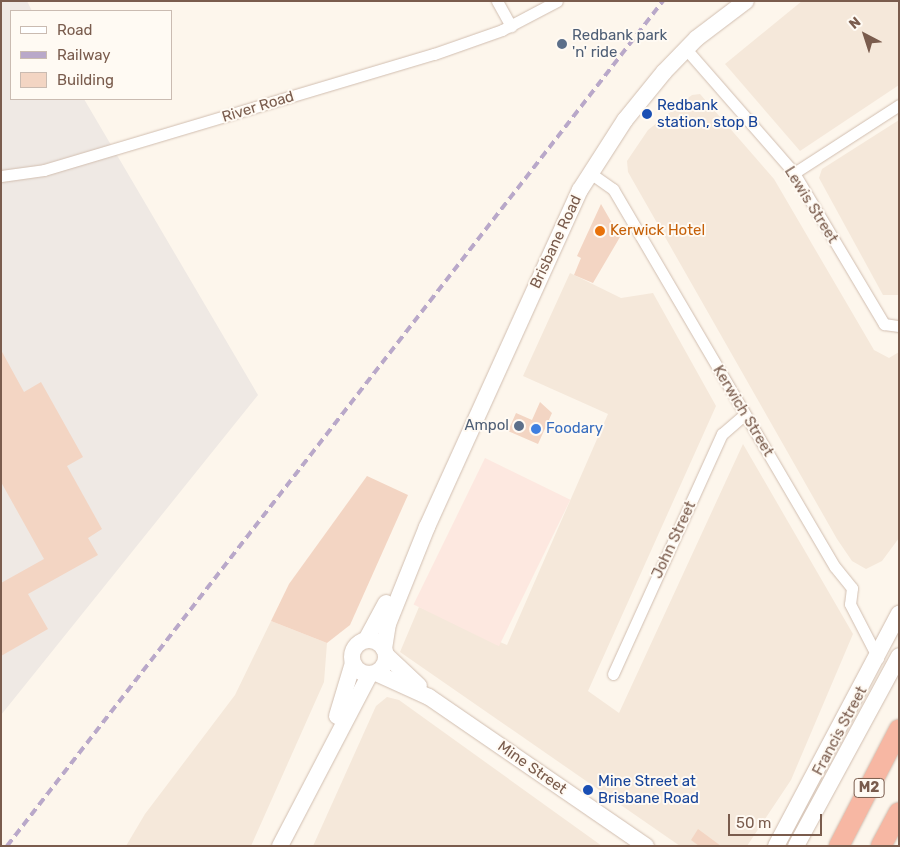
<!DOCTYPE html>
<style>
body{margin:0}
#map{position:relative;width:900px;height:847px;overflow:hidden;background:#fdf6ec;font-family:Rubik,sans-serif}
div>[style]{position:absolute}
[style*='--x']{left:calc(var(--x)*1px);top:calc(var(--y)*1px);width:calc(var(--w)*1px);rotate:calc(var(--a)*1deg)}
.residential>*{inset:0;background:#f5e8da}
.commercial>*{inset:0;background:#fde8e0;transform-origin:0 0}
.industrial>*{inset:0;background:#efe9e4}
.building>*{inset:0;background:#f3d5c3}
.roads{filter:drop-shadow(0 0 1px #d1beb0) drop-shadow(0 0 1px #d1beb0)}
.street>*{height:11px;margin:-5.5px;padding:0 5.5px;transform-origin:5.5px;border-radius:5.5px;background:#fff}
.secondary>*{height:16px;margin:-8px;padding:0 8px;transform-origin:8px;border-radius:8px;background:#fff}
.secondary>.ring{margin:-8px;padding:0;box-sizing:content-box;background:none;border:16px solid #fff;border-radius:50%}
.highway>*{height:20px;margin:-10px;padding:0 10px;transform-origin:10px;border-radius:10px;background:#f7b7a3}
.rail>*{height:4px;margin-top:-2px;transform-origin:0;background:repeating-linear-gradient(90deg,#b9a8c9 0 8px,transparent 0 13px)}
.dots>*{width:14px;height:14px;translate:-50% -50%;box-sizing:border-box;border:2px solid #fffaf3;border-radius:50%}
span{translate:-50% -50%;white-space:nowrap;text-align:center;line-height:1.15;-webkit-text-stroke:4px #fffaf3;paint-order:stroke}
.shield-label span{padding:1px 4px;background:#fffaf3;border:1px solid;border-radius:4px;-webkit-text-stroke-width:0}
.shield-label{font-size:14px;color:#7a5c4d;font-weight:700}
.service-label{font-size:15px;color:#4e5e75}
.left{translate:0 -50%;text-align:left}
.right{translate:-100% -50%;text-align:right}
.transit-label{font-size:15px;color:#164399}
.street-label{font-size:15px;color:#7a5c4d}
.food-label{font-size:15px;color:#c56008}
.shop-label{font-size:15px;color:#366cbe}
.frame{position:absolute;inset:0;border:2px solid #7a5c4d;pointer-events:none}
.legend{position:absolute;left:10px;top:10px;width:162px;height:90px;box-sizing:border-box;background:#fffaf3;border:1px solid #cabbb1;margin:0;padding:6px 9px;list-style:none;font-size:15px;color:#7a5c4d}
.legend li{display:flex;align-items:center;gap:10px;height:25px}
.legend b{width:25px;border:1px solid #cabbb1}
.north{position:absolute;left:840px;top:10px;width:50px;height:50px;-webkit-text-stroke:4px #fffaf3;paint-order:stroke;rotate:320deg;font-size:14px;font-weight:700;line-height:20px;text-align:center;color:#7a5c4d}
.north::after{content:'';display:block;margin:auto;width:18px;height:22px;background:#7a5c4d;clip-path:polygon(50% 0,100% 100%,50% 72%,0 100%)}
.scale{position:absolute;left:728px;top:814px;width:94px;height:22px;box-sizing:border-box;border:2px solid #7a5c4d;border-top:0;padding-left:6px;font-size:15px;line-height:18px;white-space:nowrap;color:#7a5c4d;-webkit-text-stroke:4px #fffaf3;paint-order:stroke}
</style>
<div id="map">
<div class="residential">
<div style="clip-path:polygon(802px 1px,899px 1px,899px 85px,800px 151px,725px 64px)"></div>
<div style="clip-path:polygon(700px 94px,774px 179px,874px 350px,889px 358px,899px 352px,899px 538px,882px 561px,866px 569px,852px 561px,837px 539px,628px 172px,627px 161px,648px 130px,692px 95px)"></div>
<div style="clip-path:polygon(899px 120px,899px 295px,883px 295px,819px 178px,822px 169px)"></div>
<div style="clip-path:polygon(570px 273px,621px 298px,653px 293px,716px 406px,588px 691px,619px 713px,743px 444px,853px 634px,791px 780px,747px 846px,680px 846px,400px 652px,419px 607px,507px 645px,608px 414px,523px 376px)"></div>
<div style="clip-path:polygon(271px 621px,327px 643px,324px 682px,251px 846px,126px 846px,145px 814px,235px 695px)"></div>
<div style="clip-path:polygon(387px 697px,399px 700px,602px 846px,313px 846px,376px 706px)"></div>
</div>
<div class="commercial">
<div style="left:485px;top:458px;width:95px;height:163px;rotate:26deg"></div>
</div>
<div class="industrial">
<div style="clip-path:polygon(1px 1px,27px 1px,32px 11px,11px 11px,11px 99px,84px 99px,258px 395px,1px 715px)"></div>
</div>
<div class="building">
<div style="clip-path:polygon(601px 204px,620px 237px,593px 283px,574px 275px,581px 258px,577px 256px)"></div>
<div style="clip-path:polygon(1px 350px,24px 392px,41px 382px,83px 457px,67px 466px,102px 529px,88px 538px,98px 555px,28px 594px,48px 629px,1px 656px,1px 583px,44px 559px,1px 482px)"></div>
<div style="clip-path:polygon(540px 402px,552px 413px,538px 444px,508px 431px,516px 413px,532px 420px)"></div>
<div style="clip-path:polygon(367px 476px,408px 495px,350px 625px,327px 643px,271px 621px,289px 584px)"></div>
<div style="clip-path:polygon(698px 829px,721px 846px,699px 846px,691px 840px)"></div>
</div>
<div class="roads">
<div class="street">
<div style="--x:497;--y:1;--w:29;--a:61"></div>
<div style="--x:686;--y:49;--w:164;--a:48.9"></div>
<div style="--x:794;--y:173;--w:176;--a:59.2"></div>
<div style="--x:884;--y:324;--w:15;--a:8"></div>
<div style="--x:590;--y:173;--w:28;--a:35"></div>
<div style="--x:613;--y:189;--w:438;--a:59.6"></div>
<div style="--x:835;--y:567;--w:27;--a:51"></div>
<div style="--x:852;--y:588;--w:16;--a:97"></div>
<div style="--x:850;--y:604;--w:61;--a:62.6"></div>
<div style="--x:794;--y:173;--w:125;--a:-32.9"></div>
<div style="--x:1;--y:176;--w:43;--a:-7.9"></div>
<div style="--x:44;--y:170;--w:407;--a:-16.6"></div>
<div style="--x:434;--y:54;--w:72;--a:-19.4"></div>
<div style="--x:502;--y:30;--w:62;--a:-27.8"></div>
<div style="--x:613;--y:674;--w:264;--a:-65.6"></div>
<div style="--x:722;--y:434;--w:30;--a:-41"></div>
</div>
<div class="secondary">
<div style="--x:366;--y:640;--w:42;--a:-61.6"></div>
<div class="ring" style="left:352px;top:640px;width:18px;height:18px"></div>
<div style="--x:384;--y:649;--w:25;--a:-81"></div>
<div style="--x:388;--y:624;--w:105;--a:-68.1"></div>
<div style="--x:427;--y:527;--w:370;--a:-65.6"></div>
<div style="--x:580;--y:190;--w:83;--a:-57.3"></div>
<div style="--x:625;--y:120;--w:62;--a:-50.9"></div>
<div style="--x:664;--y:72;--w:47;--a:-45.9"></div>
<div style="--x:697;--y:38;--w:61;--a:-37.1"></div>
<div style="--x:386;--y:655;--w:45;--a:43.2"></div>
<div style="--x:376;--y:673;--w:58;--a:24.4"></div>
<div style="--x:429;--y:697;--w:263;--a:34.5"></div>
<div style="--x:337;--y:716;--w:55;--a:-73.2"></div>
<div style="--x:280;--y:846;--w:194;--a:-62.4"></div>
<div style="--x:776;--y:846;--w:263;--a:-62.1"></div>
<div style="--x:796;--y:846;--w:216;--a:-61.5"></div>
</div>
<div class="highway">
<div style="--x:839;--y:846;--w:131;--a:-62.7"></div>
<div style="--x:881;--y:846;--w:38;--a:-62"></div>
</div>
</div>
<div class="rail">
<div style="--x:7;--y:846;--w:1070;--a:-52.18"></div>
</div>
<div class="dots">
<div style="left:562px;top:44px;background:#5c6f8a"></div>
<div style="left:647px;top:114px;background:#1a4fb4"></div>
<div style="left:600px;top:231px;background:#e8710a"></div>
<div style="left:519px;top:426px;background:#5c6f8a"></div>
<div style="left:536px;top:429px;background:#3f7fe0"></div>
<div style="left:588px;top:790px;background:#1a4fb4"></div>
</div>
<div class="shield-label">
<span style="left:869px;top:788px">M2</span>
</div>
<div class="service-label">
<span class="left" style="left:572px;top:44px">Redbank park<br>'n' ride</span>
<span class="right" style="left:509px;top:426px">Ampol</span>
</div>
<div class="transit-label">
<span class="left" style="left:657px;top:114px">Redbank<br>station, stop B</span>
<span class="left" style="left:598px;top:790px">Mine Street at<br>Brisbane Road</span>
</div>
<div class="street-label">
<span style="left:258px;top:107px;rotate:-17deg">River Road</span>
<span style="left:811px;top:205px;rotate:58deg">Lewis Street</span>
<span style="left:556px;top:242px;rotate:-65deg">Brisbane Road</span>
<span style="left:743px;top:411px;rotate:59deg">Kerwich Street</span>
<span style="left:674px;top:540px;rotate:-65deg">John Street</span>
<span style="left:840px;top:731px;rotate:-62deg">Francis Street</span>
<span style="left:532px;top:768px;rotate:35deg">Mine Street</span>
</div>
<div class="food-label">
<span class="left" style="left:610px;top:231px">Kerwick Hotel</span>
</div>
<div class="shop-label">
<span class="left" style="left:546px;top:429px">Foodary</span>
</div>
<div class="frame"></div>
<ul class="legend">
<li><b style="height:6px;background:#fff"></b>Road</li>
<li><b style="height:6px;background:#b9a8c9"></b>Railway</li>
<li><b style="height:14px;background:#f3d5c3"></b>Building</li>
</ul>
<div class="north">N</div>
<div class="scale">50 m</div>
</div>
